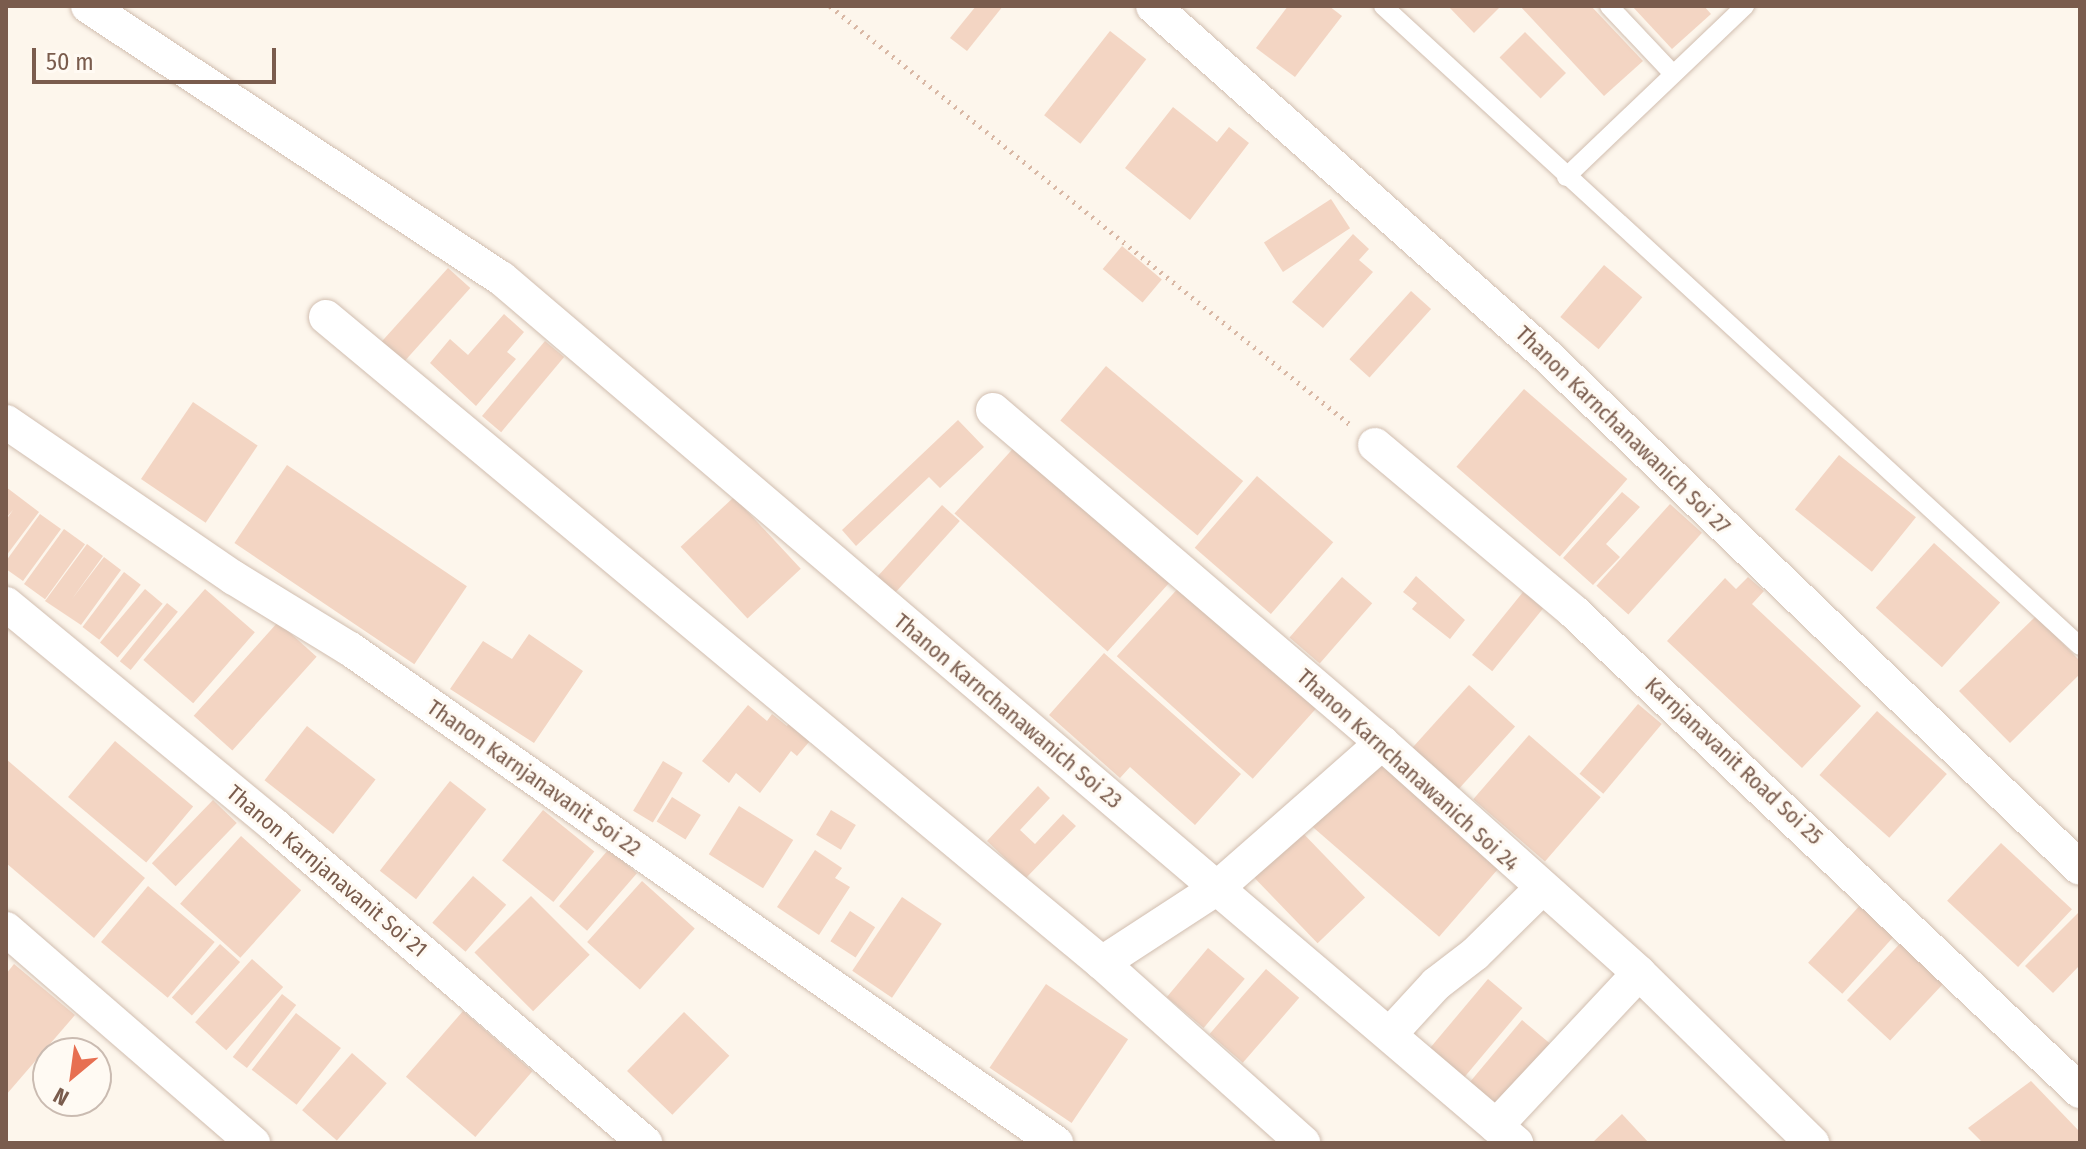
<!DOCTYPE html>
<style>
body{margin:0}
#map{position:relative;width:2086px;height:1149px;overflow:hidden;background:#fdf6ec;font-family:"Fira Sans Condensed",sans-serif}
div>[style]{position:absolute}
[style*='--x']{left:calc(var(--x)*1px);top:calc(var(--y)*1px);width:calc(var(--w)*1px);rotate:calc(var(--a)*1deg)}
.building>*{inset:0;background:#f3d5c3;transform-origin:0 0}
.path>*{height:5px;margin-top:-2.5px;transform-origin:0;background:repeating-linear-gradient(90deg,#d9b8a5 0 2px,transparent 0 8px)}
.roads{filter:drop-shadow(0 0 2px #d1beb0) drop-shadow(0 0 2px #d1beb0)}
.lane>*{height:18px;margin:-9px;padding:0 9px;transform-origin:9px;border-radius:9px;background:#fff}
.street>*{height:34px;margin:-17px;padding:0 17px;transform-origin:17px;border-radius:17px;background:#fff}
span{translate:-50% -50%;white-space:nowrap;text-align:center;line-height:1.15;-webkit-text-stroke:6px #fffaf3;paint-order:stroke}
.street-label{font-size:22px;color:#7a5c4d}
.frame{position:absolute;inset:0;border:8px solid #7a5c4d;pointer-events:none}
.north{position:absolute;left:32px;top:1037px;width:80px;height:80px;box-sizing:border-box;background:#fffaf3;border:2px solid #cabbb1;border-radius:50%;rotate:209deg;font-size:22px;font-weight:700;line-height:32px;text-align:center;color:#7a5c4d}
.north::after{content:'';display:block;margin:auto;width:28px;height:36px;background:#e76f51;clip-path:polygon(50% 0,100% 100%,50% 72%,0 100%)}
.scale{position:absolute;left:32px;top:48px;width:244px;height:36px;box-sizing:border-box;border:4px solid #7a5c4d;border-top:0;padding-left:10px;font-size:24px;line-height:28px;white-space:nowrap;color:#7a5c4d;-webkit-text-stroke:6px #fffaf3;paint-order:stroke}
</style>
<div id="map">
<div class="building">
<div style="clip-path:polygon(976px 6px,1003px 6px,967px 51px,950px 38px)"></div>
<div style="clip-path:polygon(1288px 6px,1329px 6px,1342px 16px,1295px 77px,1256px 48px)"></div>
<div style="clip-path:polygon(1448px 6px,1498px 6px,1500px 7px,1474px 33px)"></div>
<div style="clip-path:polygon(1520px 6px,1591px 6px,1643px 61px,1604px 96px)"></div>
<div style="clip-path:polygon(1632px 6px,1704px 6px,1711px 14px,1672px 49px)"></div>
<div style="left:1110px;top:31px;width:46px;height:107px;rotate:38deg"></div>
<div style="left:1525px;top:32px;width:58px;height:36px;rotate:45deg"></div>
<div style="clip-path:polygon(1173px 107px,1217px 142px,1229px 127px,1249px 143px,1190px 220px,1125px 168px)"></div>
<div style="left:1331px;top:199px;width:35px;height:80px;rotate:57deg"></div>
<div style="clip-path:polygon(1353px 234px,1369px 249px,1359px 260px,1373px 272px,1323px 328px,1292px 302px)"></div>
<div style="left:1122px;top:246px;width:52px;height:30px;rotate:40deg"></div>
<div style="left:1604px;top:265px;width:50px;height:68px;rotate:40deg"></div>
<div style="left:448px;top:268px;width:30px;height:101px;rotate:42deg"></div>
<div style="left:1411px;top:291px;width:27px;height:92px;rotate:42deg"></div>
<div style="clip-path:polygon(504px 314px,524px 332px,507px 352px,516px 359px,476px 406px,430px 363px,450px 339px,468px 355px)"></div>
<div style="left:545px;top:341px;width:25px;height:98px;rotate:40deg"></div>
<div style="left:1106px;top:366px;width:179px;height:71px;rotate:40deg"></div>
<div style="left:1524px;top:389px;width:137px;height:103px;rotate:41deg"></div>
<div style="left:193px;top:402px;width:78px;height:93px;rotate:34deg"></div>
<div style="clip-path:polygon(958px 420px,984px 447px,940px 488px,929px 477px,856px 546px,842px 530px)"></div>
<div style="left:1018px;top:443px;width:206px;height:95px;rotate:42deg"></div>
<div style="left:1839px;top:455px;width:99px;height:70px;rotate:39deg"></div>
<div style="left:287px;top:465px;width:217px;height:94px;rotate:34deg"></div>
<div style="left:1257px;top:476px;width:101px;height:95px;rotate:41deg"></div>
<div style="clip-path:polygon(6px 487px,39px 512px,6px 556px,6px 520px,13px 510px,6px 518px)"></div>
<div style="clip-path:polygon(1622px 492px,1640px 507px,1606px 544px,1620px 557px,1593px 585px,1563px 558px)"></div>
<div style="left:734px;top:497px;width:98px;height:73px;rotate:47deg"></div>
<div style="left:1670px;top:504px;width:43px;height:110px;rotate:42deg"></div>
<div style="left:942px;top:505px;width:24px;height:100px;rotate:42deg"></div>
<div style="clip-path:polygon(40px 514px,61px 529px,23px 581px,6px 569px,6px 561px)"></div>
<div style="left:64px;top:529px;width:26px;height:68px;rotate:36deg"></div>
<div style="left:1934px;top:543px;width:89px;height:87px;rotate:42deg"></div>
<div style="clip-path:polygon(87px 544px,103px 556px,72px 599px,104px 557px,121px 570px,81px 625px,45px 601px)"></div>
<div style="left:124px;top:572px;width:21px;height:69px;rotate:37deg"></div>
<div style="clip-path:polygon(1416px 576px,1465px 620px,1450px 639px,1412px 609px,1417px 603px,1403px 592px)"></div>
<div style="left:1342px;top:577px;width:40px;height:80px;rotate:41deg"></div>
<div style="clip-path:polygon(1748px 577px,1764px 591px,1752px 604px,1861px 706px,1802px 768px,1667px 641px,1725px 578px,1736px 589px)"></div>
<div style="left:1181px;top:585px;width:183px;height:96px;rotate:42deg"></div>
<div style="left:145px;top:589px;width:23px;height:70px;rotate:40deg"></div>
<div style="left:205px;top:589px;width:66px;height:94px;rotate:41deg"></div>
<div style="left:1523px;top:592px;width:26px;height:81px;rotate:39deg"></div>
<div style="left:167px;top:603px;width:14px;height:75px;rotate:39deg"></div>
<div style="clip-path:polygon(2036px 616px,2080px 661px,2080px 674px,2010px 743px,1959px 691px)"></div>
<div style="left:278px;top:622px;width:52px;height:126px;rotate:42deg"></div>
<div style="clip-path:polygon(529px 634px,583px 671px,534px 743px,450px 689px,483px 641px,512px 659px)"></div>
<div style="clip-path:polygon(1104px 653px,1241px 774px,1195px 825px,1130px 767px,1120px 778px,1049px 715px)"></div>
<div style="left:1469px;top:685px;width:62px;height:92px;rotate:42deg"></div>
<div style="left:1638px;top:704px;width:31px;height:91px;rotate:40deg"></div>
<div style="clip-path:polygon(748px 705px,767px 721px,772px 714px,787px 726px,794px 718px,815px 735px,797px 756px,791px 751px,760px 793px,736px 773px,729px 783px,702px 761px)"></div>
<div style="left:1877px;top:711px;width:94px;height:86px;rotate:42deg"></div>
<div style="left:307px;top:726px;width:87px;height:69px;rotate:38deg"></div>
<div style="left:1529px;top:735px;width:95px;height:85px;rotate:41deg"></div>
<div style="left:115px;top:741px;width:102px;height:73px;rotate:40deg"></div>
<div style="left:1371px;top:753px;width:172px;height:94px;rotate:41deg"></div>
<div style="clip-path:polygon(6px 759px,145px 878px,94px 938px,6px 863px)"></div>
<div style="left:663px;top:761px;width:23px;height:58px;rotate:31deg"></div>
<div style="left:450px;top:781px;width:46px;height:114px;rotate:38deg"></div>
<div style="clip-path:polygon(1038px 786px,1050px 798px,1020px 830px,1035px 844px,1063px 814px,1076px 826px,1026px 878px,987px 841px)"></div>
<div style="left:672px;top:797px;width:34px;height:29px;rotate:32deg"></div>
<div style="left:213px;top:800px;width:33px;height:88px;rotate:44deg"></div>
<div style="left:739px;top:806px;width:64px;height:57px;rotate:32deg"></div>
<div style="left:543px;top:810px;width:66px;height:65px;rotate:39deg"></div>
<div style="left:831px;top:810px;width:29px;height:29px;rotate:31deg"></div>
<div style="left:1297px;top:827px;width:98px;height:66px;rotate:46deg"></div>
<div style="left:241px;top:836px;width:81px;height:91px;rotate:42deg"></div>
<div style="left:2001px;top:843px;width:97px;height:79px;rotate:43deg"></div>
<div style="left:609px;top:849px;width:37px;height:76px;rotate:41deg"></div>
<div style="clip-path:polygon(815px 850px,842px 868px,835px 878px,850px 887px,819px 935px,777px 907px)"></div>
<div style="left:473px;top:876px;width:44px;height:62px;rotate:41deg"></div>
<div style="left:642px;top:881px;width:71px;height:82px;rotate:42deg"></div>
<div style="left:148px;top:886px;width:87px;height:73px;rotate:40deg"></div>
<div style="left:1871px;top:893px;width:46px;height:94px;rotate:42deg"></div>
<div style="left:531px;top:896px;width:83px;height:80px;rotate:45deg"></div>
<div style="left:902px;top:897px;width:48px;height:89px;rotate:34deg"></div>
<div style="left:850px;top:911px;width:30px;height:36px;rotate:33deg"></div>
<div style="clip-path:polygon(2080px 911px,2080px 965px,2053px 993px,2025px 966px)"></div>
<div style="left:1907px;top:936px;width:59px;height:88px;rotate:43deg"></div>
<div style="left:220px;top:944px;width:27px;height:72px;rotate:42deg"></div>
<div style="left:1208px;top:948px;width:48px;height:64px;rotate:40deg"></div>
<div style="left:252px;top:959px;width:42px;height:85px;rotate:42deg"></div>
<div style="clip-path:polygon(14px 964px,75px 1015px,6px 1095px,6px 974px)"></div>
<div style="left:1266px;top:969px;width:44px;height:86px;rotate:41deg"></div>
<div style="left:1488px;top:979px;width:45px;height:98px;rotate:40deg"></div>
<div style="left:1046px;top:984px;width:99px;height:101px;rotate:34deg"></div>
<div style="left:282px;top:994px;width:18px;height:80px;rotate:38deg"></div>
<div style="left:463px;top:1011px;width:92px;height:87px;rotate:41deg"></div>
<div style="left:684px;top:1012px;width:63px;height:82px;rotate:44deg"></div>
<div style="left:296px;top:1013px;width:57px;height:72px;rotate:38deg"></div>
<div style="left:1522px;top:1020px;width:42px;height:84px;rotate:40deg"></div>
<div style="left:352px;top:1053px;width:46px;height:76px;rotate:41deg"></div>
<div style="clip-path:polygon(2031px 1081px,2080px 1132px,2080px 1143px,1983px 1143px,1968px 1128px)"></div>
<div style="clip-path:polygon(1622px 1114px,1649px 1143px,1592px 1143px)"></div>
</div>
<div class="path">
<div style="--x:830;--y:6;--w:670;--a:38.82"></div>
</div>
<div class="roads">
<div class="lane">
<div style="--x:1383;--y:6;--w:946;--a:42.56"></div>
<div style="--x:1609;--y:6;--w:93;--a:46.7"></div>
<div style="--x:1566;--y:177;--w:248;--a:-43.7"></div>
</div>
<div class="street">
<div style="--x:88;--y:6;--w:495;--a:33.4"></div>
<div style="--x:501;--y:278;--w:1334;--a:40.44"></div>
<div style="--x:1153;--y:6;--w:526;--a:41.61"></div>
<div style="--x:1546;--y:355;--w:740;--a:43.85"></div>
<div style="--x:326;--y:317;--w:1010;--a:39.78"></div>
<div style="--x:1102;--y:963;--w:137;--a:-33.1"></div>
<div style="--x:1217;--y:888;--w:220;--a:-41.3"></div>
<div style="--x:993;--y:410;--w:512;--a:40.56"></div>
<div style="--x:1382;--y:743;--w:345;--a:41.8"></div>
<div style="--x:1639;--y:973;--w:243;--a:44.5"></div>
<div style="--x:6;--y:422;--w:276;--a:34.4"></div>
<div style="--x:234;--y:578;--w:136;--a:31.5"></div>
<div style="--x:350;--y:649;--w:862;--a:34.98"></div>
<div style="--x:1375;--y:445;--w:260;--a:40"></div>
<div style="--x:1574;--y:612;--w:697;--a:43.43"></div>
<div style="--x:6;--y:604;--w:347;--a:39.5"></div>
<div style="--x:274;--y:825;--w:489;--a:40.6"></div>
<div style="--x:6;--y:929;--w:327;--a:40.9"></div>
<div style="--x:1102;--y:963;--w:270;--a:41.8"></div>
<div style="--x:1390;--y:1034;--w:68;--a:-47.4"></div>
<div style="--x:1436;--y:984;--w:49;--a:-37.6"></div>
<div style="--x:1475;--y:954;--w:93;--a:-44.6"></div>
<div style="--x:1496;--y:1126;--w:209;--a:-46.9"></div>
</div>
</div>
<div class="street-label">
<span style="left:1623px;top:430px;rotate:44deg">Thanon Karnchanawanich Soi 27</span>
<span style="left:1008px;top:711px;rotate:40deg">Thanon Karnchanawanich Soi 23</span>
<span style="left:1734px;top:761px;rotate:43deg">Karnjanavanit Road Soi 25</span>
<span style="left:1408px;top:770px;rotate:42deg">Thanon Karnchanawanich Soi 24</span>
<span style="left:534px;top:778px;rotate:35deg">Thanon Karnjanavanit Soi 22</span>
<span style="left:327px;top:871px;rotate:40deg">Thanon Karnjanavanit Soi 21</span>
</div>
<div class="frame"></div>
<div class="north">N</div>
<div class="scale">50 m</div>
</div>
